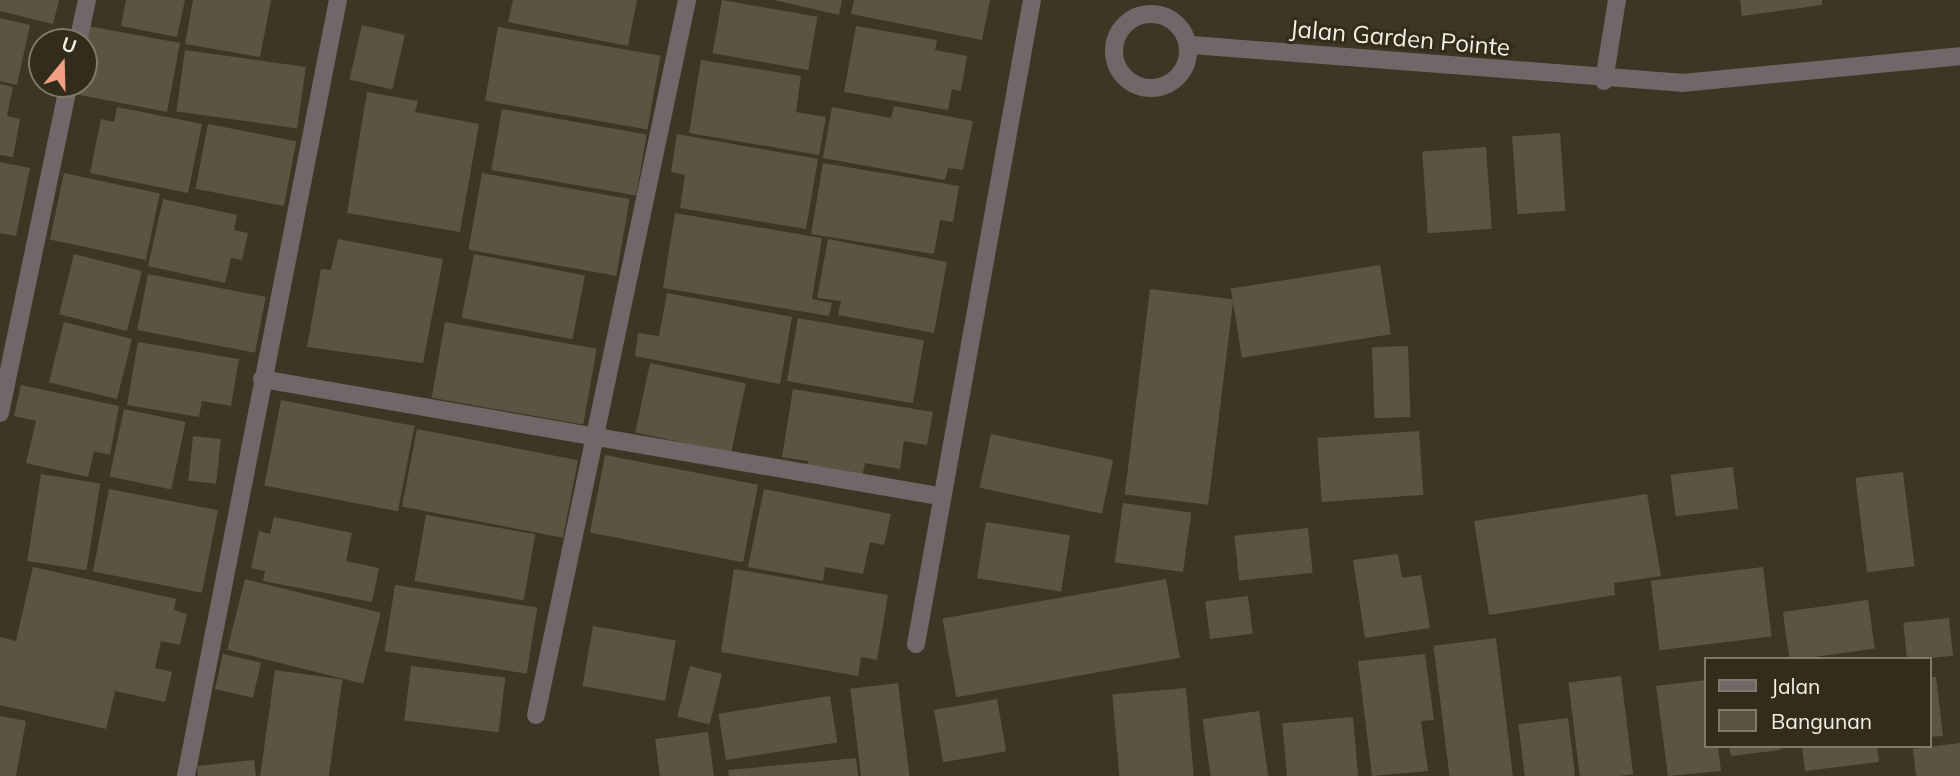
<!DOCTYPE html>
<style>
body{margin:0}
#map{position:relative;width:1960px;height:776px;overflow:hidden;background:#3d3625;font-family:Mulish,sans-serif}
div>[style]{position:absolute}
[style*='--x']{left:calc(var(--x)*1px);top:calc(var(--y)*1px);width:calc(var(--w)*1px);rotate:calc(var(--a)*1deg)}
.building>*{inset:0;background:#5b5442;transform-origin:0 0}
.minor>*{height:18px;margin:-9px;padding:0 9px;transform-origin:9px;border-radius:9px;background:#716668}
.minor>.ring{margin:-9px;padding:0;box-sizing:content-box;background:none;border:18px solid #716668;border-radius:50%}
span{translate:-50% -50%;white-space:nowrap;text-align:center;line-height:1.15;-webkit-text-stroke:6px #322c1b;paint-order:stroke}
.street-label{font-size:24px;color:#f3efe4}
.legend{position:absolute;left:1704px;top:657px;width:228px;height:91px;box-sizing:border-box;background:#322c1b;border:2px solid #7f7a6b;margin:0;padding:9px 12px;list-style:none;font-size:21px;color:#f3efe4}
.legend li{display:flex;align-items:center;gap:14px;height:35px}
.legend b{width:35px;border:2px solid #7f7a6b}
.north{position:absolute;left:28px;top:28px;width:70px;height:70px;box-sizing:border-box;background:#322c1b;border:2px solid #7f7a6b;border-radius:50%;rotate:19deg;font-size:19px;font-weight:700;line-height:28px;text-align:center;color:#f3efe4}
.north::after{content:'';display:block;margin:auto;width:24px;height:32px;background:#f39f84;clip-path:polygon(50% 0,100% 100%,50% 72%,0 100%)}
</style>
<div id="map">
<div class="building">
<div style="clip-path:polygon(0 0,59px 0,53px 24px,0 11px)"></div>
<div style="clip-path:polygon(126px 0,185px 0,177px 37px,121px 26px)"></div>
<div style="clip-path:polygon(193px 0,271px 0,260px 57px,185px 44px)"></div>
<div style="clip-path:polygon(513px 0,637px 0,628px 46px,508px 22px)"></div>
<div style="left:722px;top:0;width:97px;height:54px;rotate:10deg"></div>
<div style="clip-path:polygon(774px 0,842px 0,839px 15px)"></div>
<div style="clip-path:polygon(854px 0,990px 0,982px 40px,851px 14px)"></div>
<div style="clip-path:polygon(1740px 0,1822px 0,1822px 5px,1742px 16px)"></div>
<div style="clip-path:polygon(0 18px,30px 25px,17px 85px,0 81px)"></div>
<div style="left:362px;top:25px;width:44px;height:56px;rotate:13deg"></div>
<div style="clip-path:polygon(88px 26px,180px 43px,167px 112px,75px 94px,77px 84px,84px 84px)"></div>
<div style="clip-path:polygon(856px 26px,937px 40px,935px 50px,967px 56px,961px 91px,952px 89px,948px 110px,844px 92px)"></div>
<div style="left:498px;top:27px;width:165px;height:75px;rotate:10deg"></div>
<div style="left:185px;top:50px;width:122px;height:62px;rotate:8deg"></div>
<div style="clip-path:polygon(701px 60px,801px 76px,796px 112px,826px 117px,819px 155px,689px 133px)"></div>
<div style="clip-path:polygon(0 84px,13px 87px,7px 116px,20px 119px,13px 157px,0 155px)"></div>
<div style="clip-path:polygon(367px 92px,418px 101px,415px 112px,479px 124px,460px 232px,347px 213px)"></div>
<div style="clip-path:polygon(894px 106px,973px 121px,963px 170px,948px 168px,945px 180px,823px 158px,832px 107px,891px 118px)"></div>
<div style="clip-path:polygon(117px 107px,202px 124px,188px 193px,90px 173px,101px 119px,114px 122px)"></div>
<div style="left:502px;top:109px;width:147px;height:62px;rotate:10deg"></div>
<div style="left:208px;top:124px;width:90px;height:66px;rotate:11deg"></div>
<div style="left:1560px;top:133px;width:78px;height:48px;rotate:86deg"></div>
<div style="clip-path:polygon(677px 134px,818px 159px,806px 229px,680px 208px,685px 175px,671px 172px)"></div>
<div style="left:1486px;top:147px;width:82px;height:64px;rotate:86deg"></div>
<div style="clip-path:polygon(0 162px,30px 168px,16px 236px,0 233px)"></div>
<div style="clip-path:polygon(823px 163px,959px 186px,953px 222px,940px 220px,934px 254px,811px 234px)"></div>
<div style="left:64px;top:173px;width:98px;height:68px;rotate:12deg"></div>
<div style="left:482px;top:173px;width:150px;height:78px;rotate:10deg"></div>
<div style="clip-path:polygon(163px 199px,237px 215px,234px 230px,248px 233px,242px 260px,231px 258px,225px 283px,148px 266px)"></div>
<div style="clip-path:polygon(675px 213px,822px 238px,812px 299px,832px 303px,829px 316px,663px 288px)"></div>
<div style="clip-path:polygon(338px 239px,443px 259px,423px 363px,307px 347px,321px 269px,331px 270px)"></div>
<div style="clip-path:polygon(828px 239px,947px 262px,934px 333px,838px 315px,841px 301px,817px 298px)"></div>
<div style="left:74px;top:254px;width:70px;height:62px;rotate:14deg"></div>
<div style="left:474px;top:254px;width:113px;height:65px;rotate:11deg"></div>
<div style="left:1380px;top:265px;width:70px;height:151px;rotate:81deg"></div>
<div style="left:148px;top:274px;width:120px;height:57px;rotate:11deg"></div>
<div style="left:1150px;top:289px;width:84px;height:207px;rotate:7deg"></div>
<div style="clip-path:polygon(667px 293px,792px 317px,780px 384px,635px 356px,638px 333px,659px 336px)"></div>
<div style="left:798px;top:318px;width:128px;height:64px;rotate:10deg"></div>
<div style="left:64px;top:322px;width:70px;height:62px;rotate:14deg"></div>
<div style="left:445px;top:322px;width:154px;height:77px;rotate:10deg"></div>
<div style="clip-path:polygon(138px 342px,239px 359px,231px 406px,202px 401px,199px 417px,127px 405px)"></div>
<div style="left:1408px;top:346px;width:71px;height:36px;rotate:88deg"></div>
<div style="left:650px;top:363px;width:98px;height:71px;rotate:12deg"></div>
<div style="clip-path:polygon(21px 385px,119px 406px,110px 455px,94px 451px,88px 477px,26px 463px,36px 421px,14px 416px)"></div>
<div style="clip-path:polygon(793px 389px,933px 412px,927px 445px,904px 441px,900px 469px,865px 463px,862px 478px,807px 470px,808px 461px,782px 457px)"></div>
<div style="left:281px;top:400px;width:136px;height:87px;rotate:11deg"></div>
<div style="left:124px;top:409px;width:63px;height:69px;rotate:12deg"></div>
<div style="left:417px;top:429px;width:164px;height:79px;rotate:11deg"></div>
<div style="left:1419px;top:431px;width:64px;height:102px;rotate:86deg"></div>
<div style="left:991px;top:434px;width:125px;height:55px;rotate:12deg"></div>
<div style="left:193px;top:436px;width:28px;height:45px;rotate:6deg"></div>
<div style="left:605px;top:455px;width:156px;height:79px;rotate:11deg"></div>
<div style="left:1733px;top:467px;width:42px;height:63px;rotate:83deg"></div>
<div style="left:1903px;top:472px;width:95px;height:48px;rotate:83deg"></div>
<div style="left:41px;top:474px;width:60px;height:88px;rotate:9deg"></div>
<div style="left:109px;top:489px;width:111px;height:84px;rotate:11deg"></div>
<div style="clip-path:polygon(764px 489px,891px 514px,884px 545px,870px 542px,863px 574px,825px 567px,823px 581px,748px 567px)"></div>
<div style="clip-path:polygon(1647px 494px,1661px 576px,1614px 583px,1615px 595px,1489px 615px,1474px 521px)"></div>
<div style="left:1123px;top:503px;width:69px;height:60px;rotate:8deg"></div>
<div style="left:426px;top:515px;width:111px;height:67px;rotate:10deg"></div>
<div style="clip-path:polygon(274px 517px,352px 533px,346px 561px,379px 568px,372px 602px,263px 581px,265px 571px,251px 568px,259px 531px,270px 534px)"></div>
<div style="left:986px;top:522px;width:85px;height:57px;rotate:9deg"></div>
<div style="left:1308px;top:528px;width:45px;height:74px;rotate:84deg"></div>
<div style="clip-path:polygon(1398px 554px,1402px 578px,1421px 575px,1430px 628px,1365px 638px,1353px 560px)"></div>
<div style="clip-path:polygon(33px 567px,176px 599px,174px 610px,187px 614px,180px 645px,161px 641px,155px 668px,172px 672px,165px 702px,115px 691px,106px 729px,0 705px,0 637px,16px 641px)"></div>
<div style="left:1763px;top:567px;width:70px;height:113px;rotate:83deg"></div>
<div style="clip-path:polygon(734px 569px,888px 595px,877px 660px,861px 657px,858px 676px,721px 652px)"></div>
<div style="left:245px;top:579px;width:140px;height:73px;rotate:14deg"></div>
<div style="left:1166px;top:579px;width:80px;height:227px;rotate:80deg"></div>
<div style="left:395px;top:585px;width:144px;height:67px;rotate:9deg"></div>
<div style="left:1248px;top:596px;width:38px;height:43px;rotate:83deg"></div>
<div style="left:1868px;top:600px;width:49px;height:86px;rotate:82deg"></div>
<div style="left:1949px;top:618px;width:38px;height:46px;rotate:84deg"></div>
<div style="left:593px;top:626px;width:84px;height:61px;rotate:10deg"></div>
<div style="left:1496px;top:638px;width:139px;height:63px;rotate:83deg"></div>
<div style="left:223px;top:654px;width:39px;height:36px;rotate:13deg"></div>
<div style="clip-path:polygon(1425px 654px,1434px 720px,1421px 721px,1428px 771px,1372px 776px,1358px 661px)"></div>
<div style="left:411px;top:666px;width:95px;height:55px;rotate:7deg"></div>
<div style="left:690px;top:666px;width:33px;height:52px;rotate:14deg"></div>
<div style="left:275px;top:670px;width:68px;height:107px;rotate:8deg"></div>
<div style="left:1621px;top:676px;width:99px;height:53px;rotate:83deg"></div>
<div style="clip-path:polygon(1930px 677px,1936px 677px,1943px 736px,1930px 737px)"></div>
<div style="clip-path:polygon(1706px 680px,1706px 746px,1718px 746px,1721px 771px,1668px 776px,1656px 686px)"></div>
<div style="left:898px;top:683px;width:94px;height:48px;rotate:83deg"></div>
<div style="left:1186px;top:688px;width:88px;height:74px;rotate:85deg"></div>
<div style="left:830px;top:696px;width:47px;height:113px;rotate:81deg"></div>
<div style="left:997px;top:699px;width:53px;height:64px;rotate:80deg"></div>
<div style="left:1259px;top:711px;width:66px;height:57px;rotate:82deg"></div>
<div style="clip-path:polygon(0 716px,26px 721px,16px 776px,0 776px)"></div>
<div style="left:1353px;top:717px;width:59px;height:71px;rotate:85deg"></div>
<div style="left:1568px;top:718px;width:58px;height:50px;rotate:83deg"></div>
<div style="clip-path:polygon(708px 732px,714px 776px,660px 776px,655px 739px)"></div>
<div style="clip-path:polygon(1960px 743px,1960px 776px,1916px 776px,1913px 749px)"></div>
<div style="clip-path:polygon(1729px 746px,1780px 746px,1781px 750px,1731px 756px)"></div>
<div style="clip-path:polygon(1802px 746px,1877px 746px,1879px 762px,1805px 771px)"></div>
<div style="clip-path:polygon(856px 758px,858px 776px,729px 776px,728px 770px)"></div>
<div style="clip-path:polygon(254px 760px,256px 776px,198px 776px,197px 766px)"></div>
</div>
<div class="minor">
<div class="ring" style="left:1114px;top:14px;width:56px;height:56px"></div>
<div style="--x:78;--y:42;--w:43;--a:-77.9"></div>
<div style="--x:1192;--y:45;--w:491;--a:4.4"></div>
<div style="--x:1682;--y:83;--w:279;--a:-5.5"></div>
<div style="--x:1604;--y:81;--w:82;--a:-80.9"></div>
<div style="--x:262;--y:379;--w:687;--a:9.81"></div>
<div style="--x:0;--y:413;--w:336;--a:-78.2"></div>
<div style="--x:916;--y:644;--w:654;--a:-79.79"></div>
<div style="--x:536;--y:715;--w:731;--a:-78.07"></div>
<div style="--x:186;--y:776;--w:791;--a:-78.92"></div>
</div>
<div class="street-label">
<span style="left:1400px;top:38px;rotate:5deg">Jalan Garden Pointe</span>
</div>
<ul class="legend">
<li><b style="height:9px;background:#716668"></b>Jalan</li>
<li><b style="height:19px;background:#5b5442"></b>Bangunan</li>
</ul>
<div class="north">U</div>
</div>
